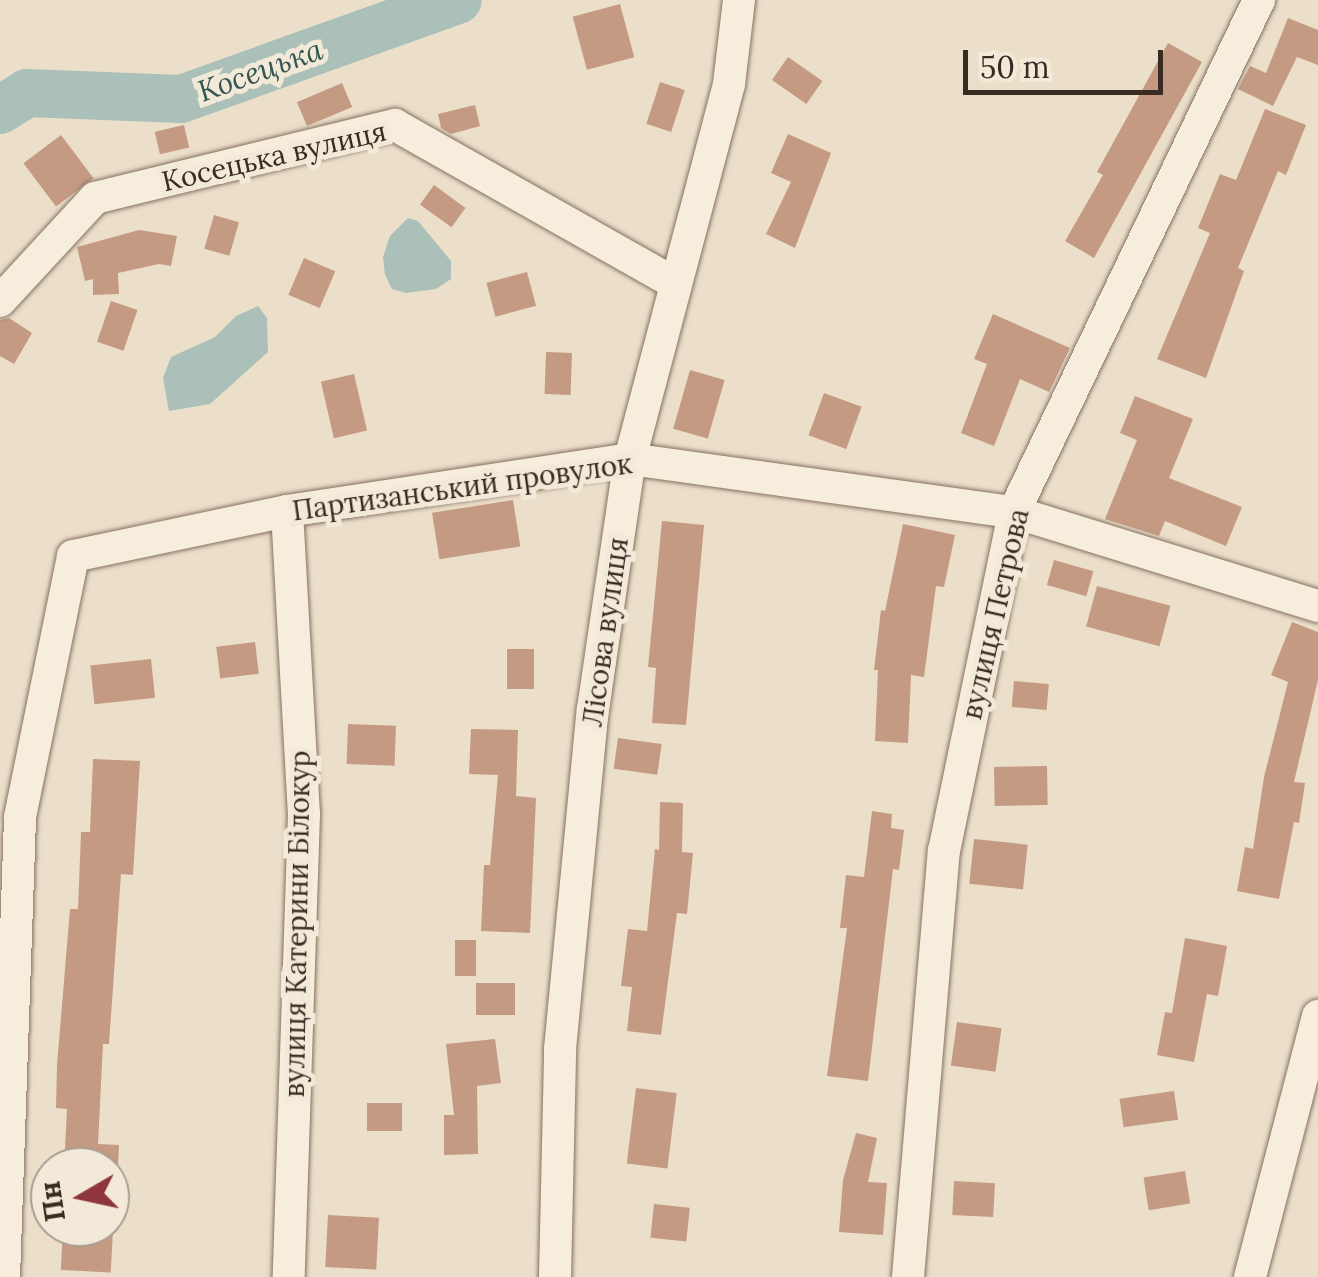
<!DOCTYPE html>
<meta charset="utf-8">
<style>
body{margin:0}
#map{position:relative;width:1318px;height:1277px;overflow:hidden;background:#ebdfca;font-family:Lora,serif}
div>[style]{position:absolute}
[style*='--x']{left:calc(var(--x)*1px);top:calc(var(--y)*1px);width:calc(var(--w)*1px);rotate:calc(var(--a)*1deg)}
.water>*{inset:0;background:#aac0b8}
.river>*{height:48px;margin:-24px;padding:0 24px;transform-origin:24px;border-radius:24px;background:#aac0b8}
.building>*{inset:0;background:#c59a83;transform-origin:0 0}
.roads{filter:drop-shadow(0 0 2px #867160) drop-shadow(0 0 2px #867160)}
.minor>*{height:32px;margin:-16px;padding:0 16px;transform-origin:16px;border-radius:16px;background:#f6eddc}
span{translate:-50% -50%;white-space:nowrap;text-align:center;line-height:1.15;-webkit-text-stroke:10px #f3e9d9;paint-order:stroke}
.street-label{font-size:28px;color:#382b22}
.water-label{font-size:30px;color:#335651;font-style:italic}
.north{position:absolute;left:30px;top:1147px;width:100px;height:100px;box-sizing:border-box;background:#f3e9d9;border:2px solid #a89d90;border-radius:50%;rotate:261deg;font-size:28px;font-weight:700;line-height:40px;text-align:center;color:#382b22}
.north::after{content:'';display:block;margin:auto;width:35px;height:45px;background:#8f363c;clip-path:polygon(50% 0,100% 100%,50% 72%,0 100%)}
.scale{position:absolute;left:963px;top:50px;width:200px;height:45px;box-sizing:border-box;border:5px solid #382b22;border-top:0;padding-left:12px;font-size:30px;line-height:35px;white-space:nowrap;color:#382b22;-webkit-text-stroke:8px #f3e9d9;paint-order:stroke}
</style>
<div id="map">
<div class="water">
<div style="clip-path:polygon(408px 218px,418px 221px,451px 261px,451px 279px,436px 289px,406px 293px,392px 289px,385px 275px,383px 257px,390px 236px)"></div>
<div style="clip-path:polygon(258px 306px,267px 318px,268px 352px,210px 404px,169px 411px,163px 378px,171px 357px,215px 337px,236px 316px)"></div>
</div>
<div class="river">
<div style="--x:0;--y:110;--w:32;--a:-32"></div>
<div style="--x:27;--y:93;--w:154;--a:2.2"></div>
<div style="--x:181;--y:99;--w:294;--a:-19.7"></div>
</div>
<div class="building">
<div style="left:620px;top:4px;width:55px;height:49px;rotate:75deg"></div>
<div style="clip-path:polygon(1288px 18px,1318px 30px,1318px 65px,1297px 57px,1273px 106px,1238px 89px,1250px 66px,1266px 73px)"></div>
<div style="clip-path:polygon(1168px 43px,1202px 62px,1094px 258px,1065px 241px,1103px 175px,1097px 172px)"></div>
<div style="left:788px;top:57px;width:42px;height:28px;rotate:35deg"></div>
<div style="left:660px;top:82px;width:26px;height:44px;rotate:18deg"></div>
<div style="left:342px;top:83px;width:26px;height:49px;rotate:67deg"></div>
<div style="clip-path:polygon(475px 105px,480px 126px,451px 134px,441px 128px,438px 114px)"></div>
<div style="clip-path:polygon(1265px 109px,1306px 125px,1286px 175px,1278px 171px,1238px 268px,1244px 271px,1206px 378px,1157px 359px,1210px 233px,1198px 228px,1220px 174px,1236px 180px)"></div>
<div style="left:184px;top:125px;width:23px;height:30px;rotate:77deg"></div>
<div style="clip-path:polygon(788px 134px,831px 153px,795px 248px,766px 234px,791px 182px,771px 173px)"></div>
<div style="left:61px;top:135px;width:54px;height:47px;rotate:53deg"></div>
<div style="left:434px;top:185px;width:39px;height:24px;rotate:36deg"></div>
<div style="left:214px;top:215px;width:26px;height:35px;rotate:16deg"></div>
<div style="clip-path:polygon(139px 230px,177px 236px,171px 266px,159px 264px,118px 273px,119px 294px,93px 295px,93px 279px,85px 281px,77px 247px)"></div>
<div style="left:304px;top:258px;width:34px;height:40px;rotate:23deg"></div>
<div style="left:527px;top:272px;width:35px;height:42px;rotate:75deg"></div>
<div style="left:111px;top:301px;width:28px;height:43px;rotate:19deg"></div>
<div style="clip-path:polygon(993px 314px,1070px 348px,1049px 392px,1020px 379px,994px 446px,961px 433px,987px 364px,974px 359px)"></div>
<div style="clip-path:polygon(9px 318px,32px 333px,14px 364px,0 356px,0 320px)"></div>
<div style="left:546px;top:352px;width:26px;height:42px;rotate:2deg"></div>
<div style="left:690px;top:370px;width:36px;height:61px;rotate:16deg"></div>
<div style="left:354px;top:374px;width:58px;height:34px;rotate:77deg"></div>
<div style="left:824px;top:393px;width:40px;height:45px;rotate:20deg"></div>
<div style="clip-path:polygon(1135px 396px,1193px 419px,1169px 478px,1242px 507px,1226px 546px,1165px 521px,1159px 536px,1105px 519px,1137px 440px,1120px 433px)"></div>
<div style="left:513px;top:500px;width:47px;height:82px;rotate:81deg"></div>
<div style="clip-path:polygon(662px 521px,704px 525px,686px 725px,652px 723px,656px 668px,648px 667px)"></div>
<div style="clip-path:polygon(903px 524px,955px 535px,944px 587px,936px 586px,924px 677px,911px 675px,908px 743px,875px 741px,878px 670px,874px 670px,881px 610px,885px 611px)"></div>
<div style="left:1054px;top:560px;width:41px;height:26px;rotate:16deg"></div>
<div style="left:1097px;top:586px;width:76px;height:42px;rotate:15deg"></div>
<div style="clip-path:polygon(1292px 622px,1318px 632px,1318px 680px,1294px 782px,1305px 783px,1299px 823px,1294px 822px,1279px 899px,1237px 891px,1245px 847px,1253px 849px,1264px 777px,1288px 682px,1271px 675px)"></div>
<div style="left:255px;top:642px;width:32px;height:39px;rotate:83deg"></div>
<div style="left:507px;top:649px;width:27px;height:40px"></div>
<div style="left:151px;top:659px;width:39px;height:61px;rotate:84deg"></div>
<div style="left:1014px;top:681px;width:35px;height:26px;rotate:5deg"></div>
<div style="left:348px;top:724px;width:48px;height:40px;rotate:2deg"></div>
<div style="clip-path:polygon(471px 729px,518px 730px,516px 796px,536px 798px,530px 933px,481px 931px,484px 865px,490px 865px,498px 775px,469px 774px)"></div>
<div style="left:618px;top:738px;width:44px;height:31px;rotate:8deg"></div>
<div style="clip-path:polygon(93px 759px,140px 761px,133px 875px,121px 874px,109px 1044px,103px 1044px,98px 1144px,119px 1145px,118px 1167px,64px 1167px,67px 1109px,56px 1108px,57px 1065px,70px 909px,78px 909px,81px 832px,90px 832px)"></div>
<div style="left:1047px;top:766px;width:39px;height:53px;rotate:89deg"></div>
<div style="clip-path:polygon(660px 802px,683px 803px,682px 852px,693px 853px,687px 914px,677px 913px,661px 1035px,627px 1031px,632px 987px,621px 986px,628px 929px,647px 931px,655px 849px,659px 850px)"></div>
<div style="clip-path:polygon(872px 811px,892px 814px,891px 828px,904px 830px,899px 870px,893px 869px,868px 1081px,827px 1076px,847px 928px,840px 928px,846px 875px,864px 877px)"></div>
<div style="left:974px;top:839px;width:54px;height:45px;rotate:6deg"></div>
<div style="clip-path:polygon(1185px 938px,1227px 946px,1218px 996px,1207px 994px,1194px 1062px,1157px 1055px,1165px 1012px,1172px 1013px)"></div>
<div style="left:455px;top:940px;width:21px;height:36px"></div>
<div style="left:476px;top:983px;width:39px;height:32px"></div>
<div style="left:957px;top:1022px;width:45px;height:44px;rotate:8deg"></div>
<div style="clip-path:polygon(495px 1039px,501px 1083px,477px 1086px,478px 1154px,444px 1155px,444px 1115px,454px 1115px,446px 1044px)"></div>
<div style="left:636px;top:1088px;width:41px;height:76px;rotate:7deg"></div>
<div style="left:1174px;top:1091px;width:29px;height:55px;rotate:82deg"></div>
<div style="left:367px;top:1103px;width:35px;height:28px"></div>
<div style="clip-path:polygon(856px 1133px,877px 1138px,868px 1182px,887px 1183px,883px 1235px,839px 1232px,843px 1180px)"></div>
<div style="left:1185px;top:1171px;width:33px;height:42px;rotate:81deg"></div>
<div style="left:954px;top:1181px;width:41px;height:34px;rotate:3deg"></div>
<div style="left:654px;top:1204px;width:36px;height:34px;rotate:6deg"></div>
<div style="left:328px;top:1215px;width:51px;height:52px;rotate:3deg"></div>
<div style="left:63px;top:1228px;width:50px;height:42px;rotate:3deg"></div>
</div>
<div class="roads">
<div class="minor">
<div style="--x:0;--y:301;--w:140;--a:-47.3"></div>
<div style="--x:95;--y:198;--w:309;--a:-13.7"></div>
<div style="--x:395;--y:125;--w:321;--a:29.5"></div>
<div style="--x:287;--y:511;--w:303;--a:86.8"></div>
<div style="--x:304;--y:814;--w:463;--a:91.9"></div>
<div style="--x:4;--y:1277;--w:460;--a:-88"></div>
<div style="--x:20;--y:817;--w:266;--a:-78.5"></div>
<div style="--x:73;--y:556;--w:219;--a:-11.9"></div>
<div style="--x:287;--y:511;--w:347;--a:-8.6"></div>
<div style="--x:630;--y:459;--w:388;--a:7.9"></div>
<div style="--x:1014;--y:512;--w:318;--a:17.2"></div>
<div style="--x:555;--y:1277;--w:228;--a:-88.7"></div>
<div style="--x:560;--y:1049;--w:342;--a:-84.5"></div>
<div style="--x:593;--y:709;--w:253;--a:-81.6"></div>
<div style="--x:630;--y:459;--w:388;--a:-75.2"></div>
<div style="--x:729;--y:84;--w:85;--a:-83.2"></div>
<div style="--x:908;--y:1277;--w:428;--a:-85.2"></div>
<div style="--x:944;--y:851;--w:346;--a:-78.3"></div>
<div style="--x:1014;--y:512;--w:568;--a:-64.43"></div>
<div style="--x:1250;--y:1277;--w:270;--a:-75.4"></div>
</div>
</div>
<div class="street-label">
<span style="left:274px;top:156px;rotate:-13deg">Косецька вулиця</span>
<span style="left:462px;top:487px;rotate:-8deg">Партизанський провулок</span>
<span style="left:995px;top:614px;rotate:-77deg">вулиця Петрова</span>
<span style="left:605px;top:632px;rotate:-82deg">Лісова вулиця</span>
<span style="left:297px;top:924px;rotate:-89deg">вулиця Катерини Білокур</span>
</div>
<div class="water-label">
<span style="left:260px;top:70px;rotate:-20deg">Косецька</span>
</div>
<div class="north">Пн</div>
<div class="scale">50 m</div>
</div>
